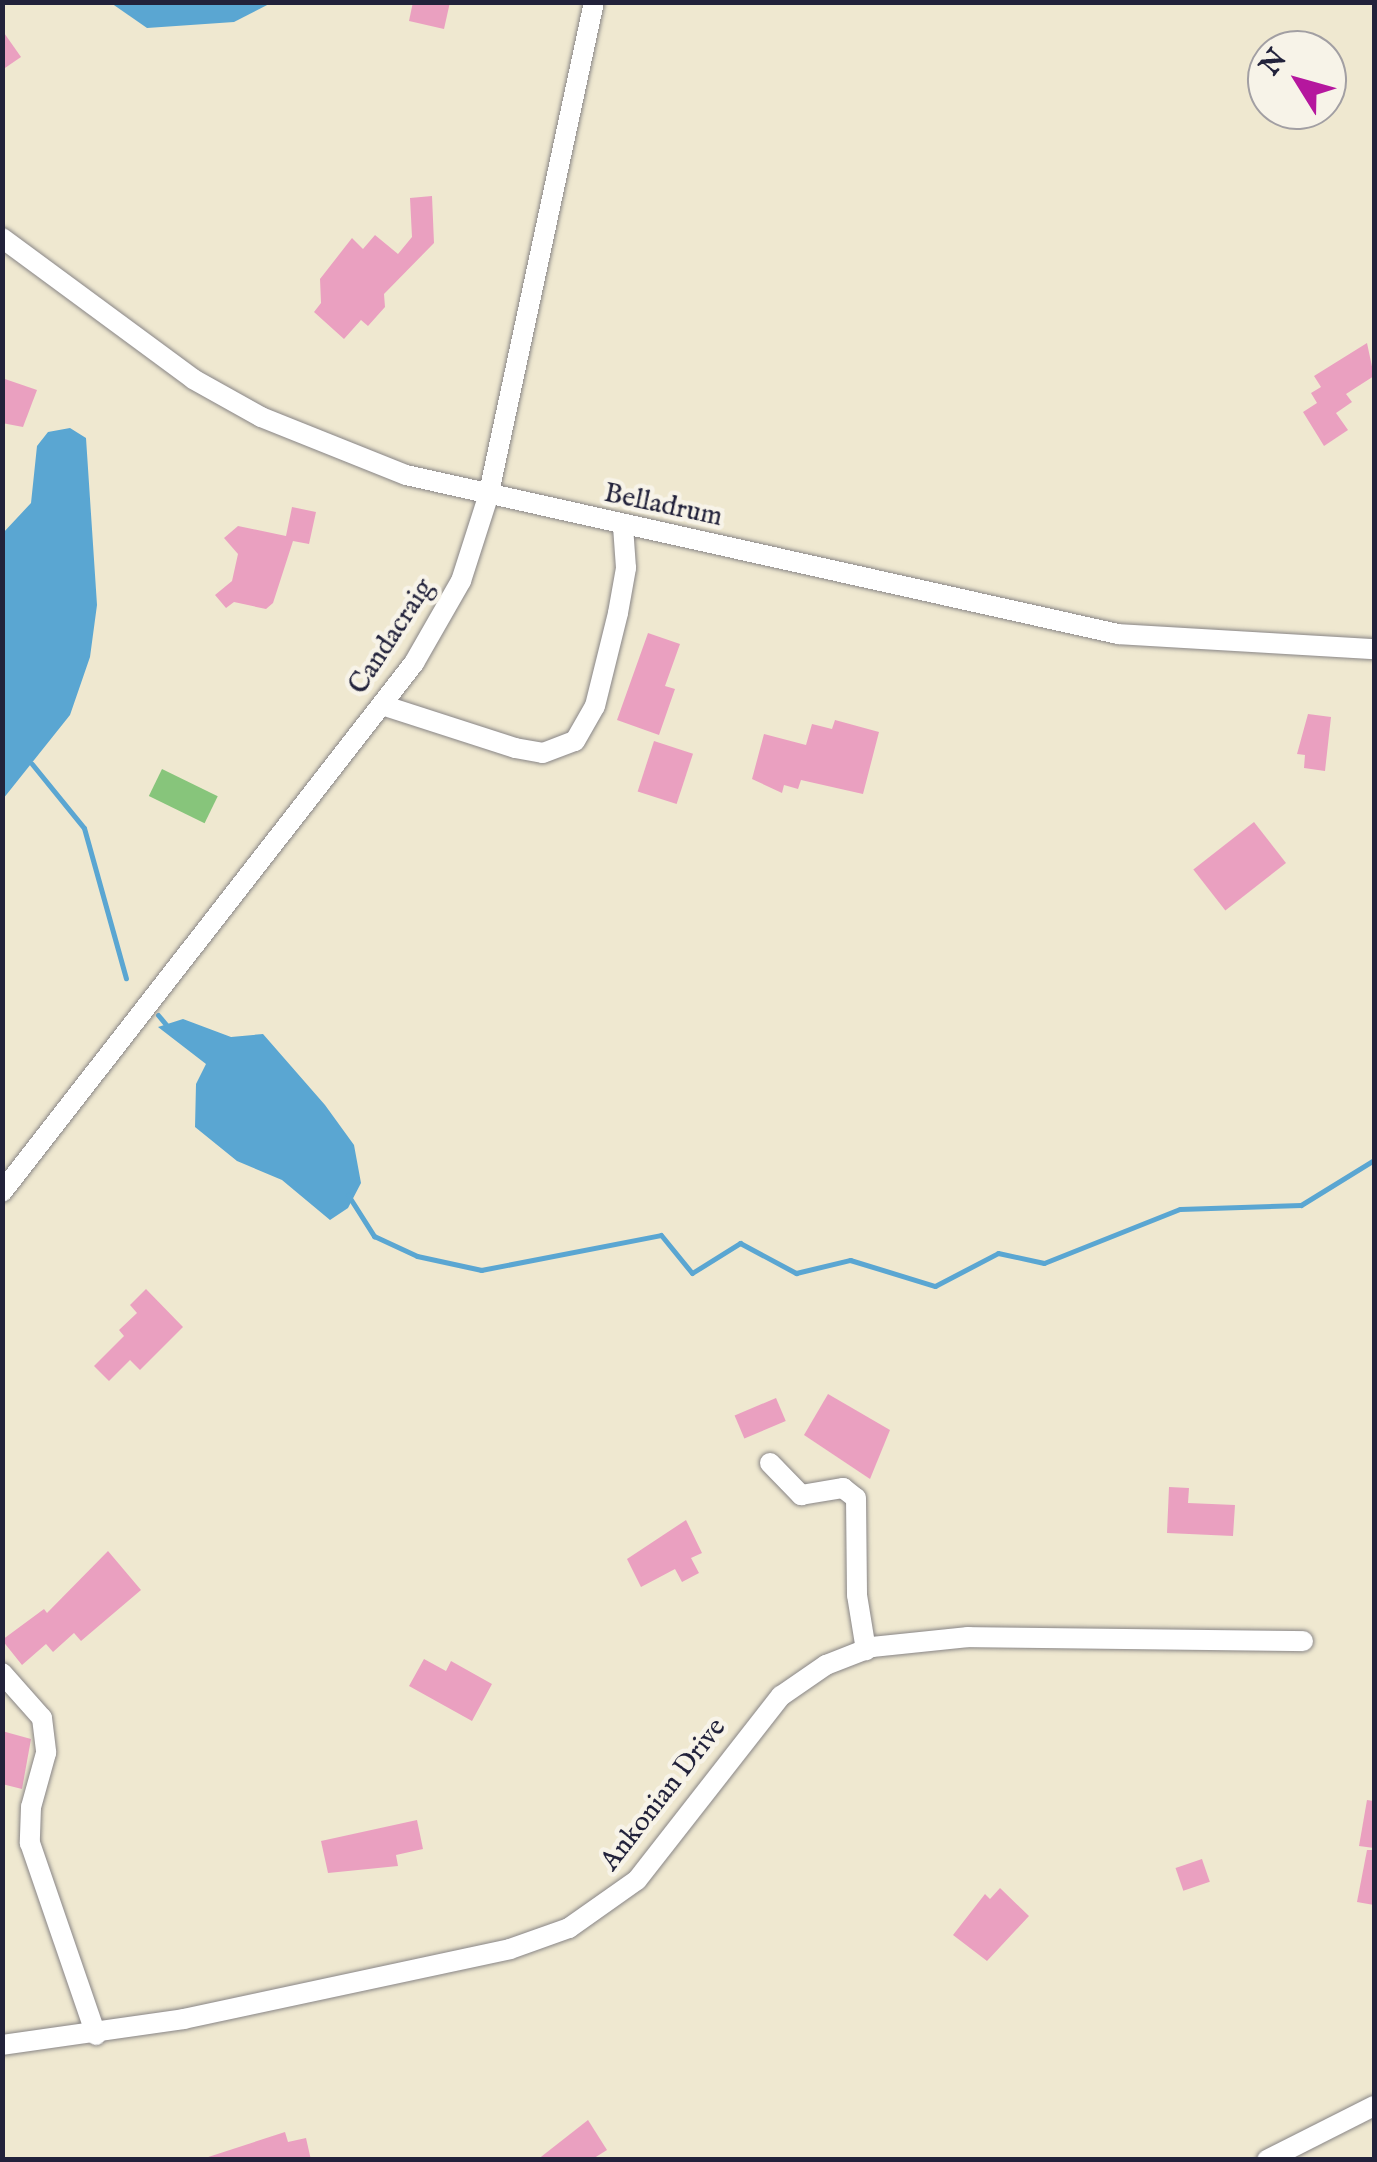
<!DOCTYPE html>
<style>
body{margin:0}
#map{position:relative;width:1377px;height:2162px;overflow:hidden;background:#efe8d0;font-family:"IM FELL English",serif}
div>[style]{position:absolute}
[style*='--x']{left:calc(var(--x)*1px);top:calc(var(--y)*1px);width:calc(var(--w)*1px);rotate:calc(var(--a)*1deg)}
.green>*{inset:0;background:#87c57b;transform-origin:0 0}
.water>*{inset:0;background:#5aa6d2}
.stream>*{height:5px;margin:-2.5px;padding:0 2.5px;transform-origin:2.5px;border-radius:2.5px;background:#5aa6d2}
.building>*{inset:0;background:#eaa0c0;transform-origin:0 0}
.roads{filter:drop-shadow(0 0 2px #888586) drop-shadow(0 0 2px #888586)}
.minor>*{height:20px;margin:-10px;padding:0 10px;transform-origin:10px;border-radius:10px;background:#fff}
span{translate:-50% -50%;white-space:nowrap;text-align:center;line-height:1.15;-webkit-text-stroke:9px #f7f3e8;paint-order:stroke}
.street-label{font-size:28px;color:#22223b}
.frame{position:absolute;inset:0;border:5px solid #22223b;pointer-events:none}
.north{position:absolute;left:1247px;top:30px;width:100px;height:100px;box-sizing:border-box;background:#f7f3e8;border:2px solid #a29fa3;border-radius:50%;rotate:307deg;font-size:28px;font-weight:700;line-height:40px;text-align:center;color:#22223b}
.north::after{content:'';display:block;margin:auto;width:35px;height:45px;background:#b5179e;clip-path:polygon(50% 0,100% 100%,50% 72%,0 100%)}
</style>
<div id="map">
<div class="green">
<div style="left:162px;top:769px;width:62px;height:30px;rotate:26deg"></div>
</div>
<div class="water">
<div style="clip-path:polygon(111px 3px,271px 2px,271px 3px,234px 22px,147px 28px)"></div>
<div style="clip-path:polygon(70px 428px,86px 438px,97px 605px,90px 657px,70px 715px,3px 799px,3px 533px,31px 503px,37px 446px,48px 432px)"></div>
<div style="clip-path:polygon(183px 1019px,231px 1037px,263px 1034px,325px 1105px,354px 1145px,361px 1183px,348px 1208px,330px 1220px,282px 1180px,237px 1161px,195px 1127px,196px 1084px,206px 1064px,158px 1027px)"></div>
</div>
<div class="stream">
<div style="--x:32;--y:764;--w:82;--a:50.9"></div>
<div style="--x:84;--y:828;--w:156;--a:74.4"></div>
<div style="--x:158;--y:1015;--w:17;--a:50"></div>
<div style="--x:348;--y:1195;--w:49;--a:57.6"></div>
<div style="--x:374;--y:1236;--w:47;--a:24.9"></div>
<div style="--x:417;--y:1256;--w:66;--a:12.3"></div>
<div style="--x:481;--y:1270;--w:183;--a:-11"></div>
<div style="--x:661;--y:1235;--w:49;--a:50.8"></div>
<div style="--x:692;--y:1273;--w:57;--a:-32"></div>
<div style="--x:740;--y:1243;--w:64;--a:28.2"></div>
<div style="--x:796;--y:1273;--w:56;--a:-13.5"></div>
<div style="--x:850;--y:1260;--w:89;--a:17"></div>
<div style="--x:935;--y:1286;--w:71;--a:-27.6"></div>
<div style="--x:998;--y:1253;--w:47;--a:12.3"></div>
<div style="--x:1044;--y:1263;--w:146;--a:-21.7"></div>
<div style="--x:1180;--y:1209;--w:121;--a:-1.9"></div>
<div style="--x:1301;--y:1205;--w:86;--a:-31.7"></div>
</div>
<div class="building">
<div style="clip-path:polygon(413px 2px,450px 2px,444px 29px,409px 21px)"></div>
<div style="clip-path:polygon(2px 30px,21px 57px,2px 70px)"></div>
<div style="clip-path:polygon(432px 196px,434px 243px,384px 294px,385px 307px,368px 326px,361px 320px,344px 339px,314px 312px,321px 303px,320px 279px,352px 238px,363px 249px,375px 235px,398px 254px,412px 237px,410px 198px)"></div>
<div style="clip-path:polygon(1367px 343px,1374px 376px,1346px 394px,1352px 402px,1336px 413px,1348px 430px,1324px 446px,1303px 412px,1317px 403px,1311px 393px,1321px 387px,1314px 376px)"></div>
<div style="clip-path:polygon(2px 378px,37px 390px,23px 427px,2px 423px)"></div>
<div style="clip-path:polygon(292px 507px,316px 512px,309px 544px,293px 541px,273px 603px,266px 609px,234px 602px,226px 608px,215px 595px,232px 581px,238px 554px,224px 538px,238px 526px,286px 536px)"></div>
<div style="clip-path:polygon(648px 633px,680px 644px,665px 686px,675px 689px,659px 735px,617px 720px)"></div>
<div style="clip-path:polygon(1308px 714px,1331px 717px,1325px 771px,1304px 768px,1305px 755px,1297px 754px)"></div>
<div style="clip-path:polygon(835px 720px,879px 732px,863px 794px,801px 780px,798px 789px,784px 785px,782px 793px,752px 779px,764px 734px,806px 745px,812px 724px,832px 729px)"></div>
<div style="left:654px;top:741px;width:41px;height:53px;rotate:18deg"></div>
<div style="left:1254px;top:822px;width:52px;height:77px;rotate:52deg"></div>
<div style="clip-path:polygon(146px 1289px,183px 1327px,140px 1370px,130px 1360px,109px 1381px,94px 1366px,124px 1336px,119px 1330px,137px 1313px,130px 1305px)"></div>
<div style="clip-path:polygon(828px 1394px,890px 1430px,870px 1479px,804px 1435px)"></div>
<div style="left:776px;top:1398px;width:25px;height:45px;rotate:67deg"></div>
<div style="clip-path:polygon(1169px 1487px,1189px 1488px,1188px 1503px,1235px 1505px,1233px 1536px,1167px 1533px)"></div>
<div style="clip-path:polygon(686px 1520px,702px 1553px,691px 1558px,699px 1573px,682px 1582px,675px 1569px,641px 1587px,627px 1559px)"></div>
<div style="clip-path:polygon(108px 1551px,141px 1590px,81px 1641px,74px 1633px,53px 1652px,46px 1644px,22px 1665px,2px 1640px,44px 1609px,47px 1613px)"></div>
<div style="clip-path:polygon(424px 1659px,446px 1671px,451px 1661px,492px 1684px,472px 1721px,409px 1686px)"></div>
<div style="clip-path:polygon(2px 1731px,31px 1739px,22px 1789px,2px 1784px)"></div>
<div style="clip-path:polygon(1367px 1800px,1374px 1801px,1374px 1848px,1359px 1846px)"></div>
<div style="clip-path:polygon(417px 1820px,423px 1849px,396px 1855px,398px 1866px,328px 1873px,321px 1841px)"></div>
<div style="clip-path:polygon(1367px 1850px,1374px 1850px,1374px 1905px,1357px 1902px)"></div>
<div style="left:1202px;top:1859px;width:24px;height:28px;rotate:71deg"></div>
<div style="clip-path:polygon(1000px 1888px,1029px 1916px,987px 1961px,953px 1935px,985px 1894px,990px 1899px)"></div>
<div style="clip-path:polygon(588px 2120px,607px 2150px,591px 2160px,537px 2160px)"></div>
<div style="clip-path:polygon(285px 2132px,288px 2142px,306px 2138px,311px 2160px,199px 2160px)"></div>
</div>
<div class="roads">
<div class="minor">
<div style="--x:2;--y:238;--w:237;--a:36.4"></div>
<div style="--x:193;--y:379;--w:78;--a:29.2"></div>
<div style="--x:261;--y:417;--w:156;--a:21.8"></div>
<div style="--x:406;--y:475;--w:730;--a:12.59"></div>
<div style="--x:1118;--y:634;--w:256;--a:3.4"></div>
<div style="--x:382;--y:705;--w:140;--a:17.9"></div>
<div style="--x:515;--y:748;--w:28;--a:10"></div>
<div style="--x:543;--y:753;--w:34;--a:-21"></div>
<div style="--x:575;--y:741;--w:40;--a:-60.3"></div>
<div style="--x:595;--y:706;--w:96;--a:-76.1"></div>
<div style="--x:618;--y:613;--w:46;--a:-79.9"></div>
<div style="--x:626;--y:568;--w:42;--a:-94.1"></div>
<div style="--x:2;--y:1192;--w:671;--a:-52.09"></div>
<div style="--x:414;--y:663;--w:95;--a:-60.2"></div>
<div style="--x:461;--y:581;--w:88;--a:-72.2"></div>
<div style="--x:488;--y:497;--w:506;--a:-77.91"></div>
<div style="--x:770;--y:1463;--w:45;--a:45.9"></div>
<div style="--x:801;--y:1495;--w:43;--a:-9.5"></div>
<div style="--x:843;--y:1488;--w:16;--a:38"></div>
<div style="--x:856;--y:1498;--w:97;--a:89.4"></div>
<div style="--x:857;--y:1595;--w:56;--a:80.7"></div>
<div style="--x:2;--y:1673;--w:60;--a:48.4"></div>
<div style="--x:42;--y:1718;--w:35;--a:83"></div>
<div style="--x:46;--y:1753;--w:56;--a:105.5"></div>
<div style="--x:31;--y:1807;--w:36;--a:92"></div>
<div style="--x:30;--y:1843;--w:203;--a:71"></div>
<div style="--x:2;--y:2045;--w:184;--a:-8.1"></div>
<div style="--x:184;--y:2019;--w:333;--a:-12.1"></div>
<div style="--x:510;--y:1949;--w:63;--a:-19.6"></div>
<div style="--x:569;--y:1928;--w:83;--a:-35.2"></div>
<div style="--x:637;--y:1880;--w:234;--a:-52"></div>
<div style="--x:781;--y:1696;--w:55;--a:-34.6"></div>
<div style="--x:826;--y:1665;--w:49;--a:-21.4"></div>
<div style="--x:872;--y:1647;--w:97;--a:-5.9"></div>
<div style="--x:968;--y:1637;--w:335;--a:0.7"></div>
<div style="--x:1267;--y:2160;--w:120;--a:-26.8"></div>
</div>
</div>
<div class="street-label">
<span style="left:663px;top:506px;rotate:12deg">Belladrum</span>
<span style="left:392px;top:637px;rotate:-57deg">Candacraig</span>
<span style="left:664px;top:1795px;rotate:-52deg">Ankonian Drive</span>
</div>
<div class="frame"></div>
<div class="north">N</div>
</div>
